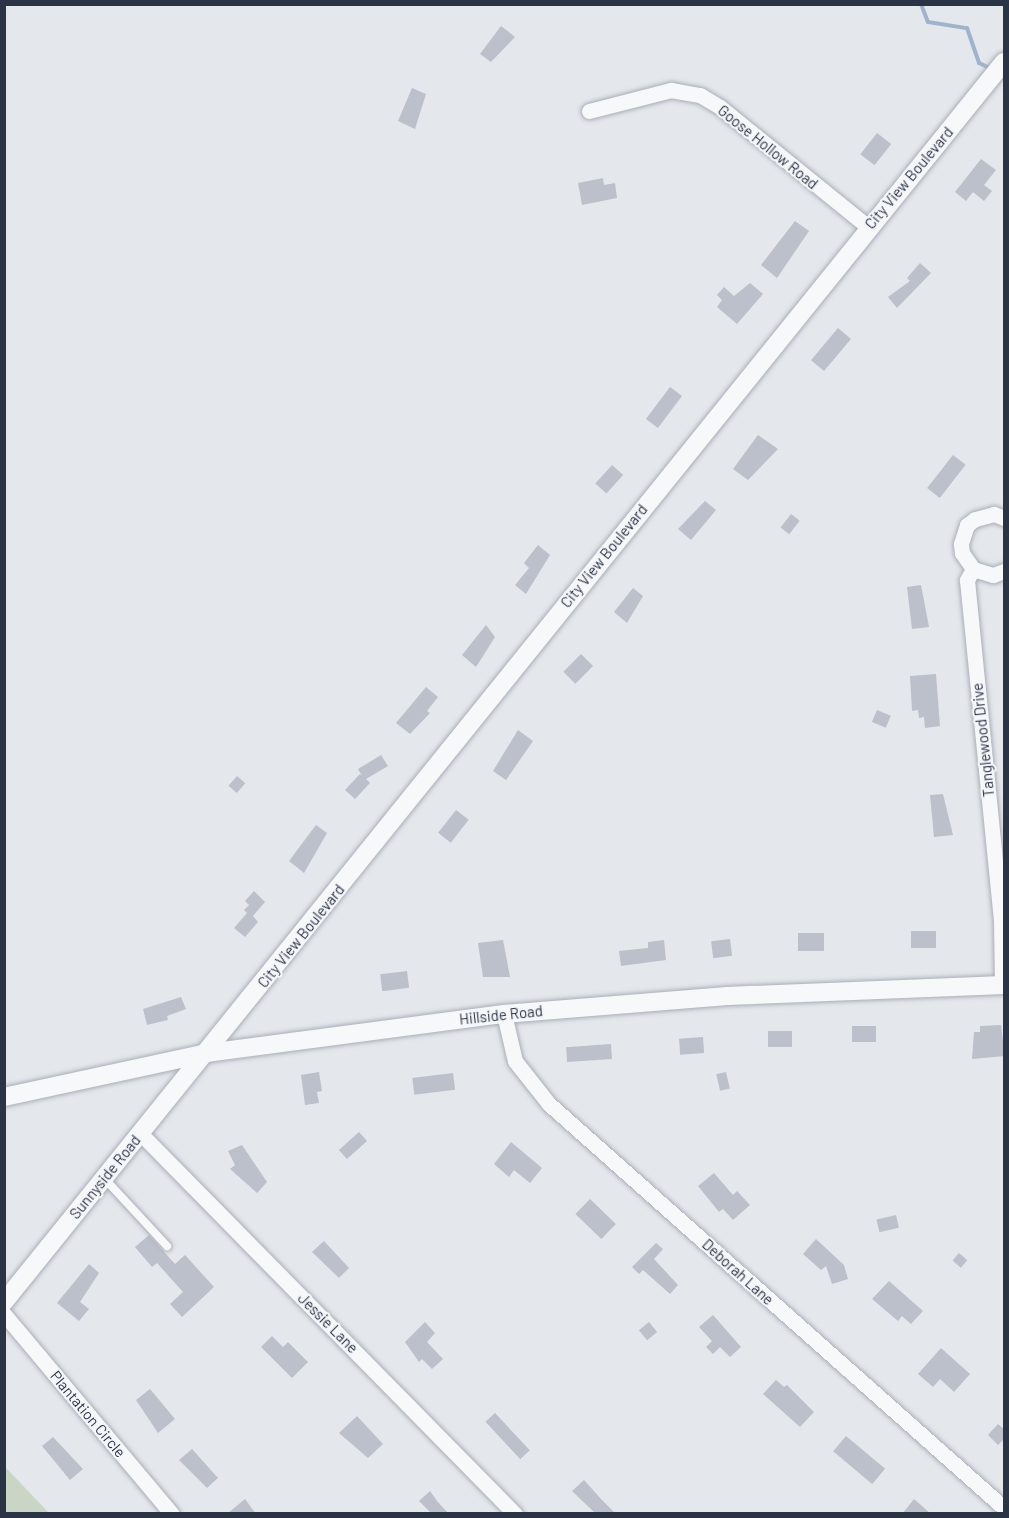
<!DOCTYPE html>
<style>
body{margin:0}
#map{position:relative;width:1009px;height:1518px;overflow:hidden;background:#e4e7ec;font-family:Barlow,sans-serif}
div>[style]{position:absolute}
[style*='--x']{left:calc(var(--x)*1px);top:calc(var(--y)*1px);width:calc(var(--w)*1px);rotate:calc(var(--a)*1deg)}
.green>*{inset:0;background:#c9d6c5}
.stream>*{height:4px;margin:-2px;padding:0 2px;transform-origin:2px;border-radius:2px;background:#9fb4cc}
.building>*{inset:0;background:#bbc0ca;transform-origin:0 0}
.roads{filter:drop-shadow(0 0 2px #a9aeb7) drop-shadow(0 0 2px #a9aeb7)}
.service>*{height:8px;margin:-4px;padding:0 4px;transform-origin:4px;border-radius:4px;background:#f7f8fa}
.minor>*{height:15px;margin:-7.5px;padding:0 7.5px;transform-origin:7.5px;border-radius:7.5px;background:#f7f8fa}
.tertiary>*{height:18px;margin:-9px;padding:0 9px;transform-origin:9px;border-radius:9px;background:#f7f8fa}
span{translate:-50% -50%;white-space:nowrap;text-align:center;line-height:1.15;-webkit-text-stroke:4.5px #f4f6f9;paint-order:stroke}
.street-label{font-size:15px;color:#2b3445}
.frame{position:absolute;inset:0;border:6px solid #2b3445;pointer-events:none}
</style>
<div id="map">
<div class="green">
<div style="clip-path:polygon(6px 1468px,49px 1513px,5px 1513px)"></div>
</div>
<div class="stream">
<div style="--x:921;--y:4;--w:19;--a:69"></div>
<div style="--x:928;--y:22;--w:39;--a:9"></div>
<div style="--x:967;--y:28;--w:37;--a:71"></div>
<div style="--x:979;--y:63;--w:14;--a:25"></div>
</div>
<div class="building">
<div style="clip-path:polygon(501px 26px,515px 37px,491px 62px,480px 54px)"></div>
<div style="clip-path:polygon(412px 88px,426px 94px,415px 129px,398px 121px)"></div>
<div style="left:877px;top:133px;width:18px;height:27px;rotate:38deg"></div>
<div style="clip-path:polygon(981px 159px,996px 170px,984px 185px,992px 191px,984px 201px,973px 192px,966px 201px,955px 192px)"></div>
<div style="clip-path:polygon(603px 178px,604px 185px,615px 183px,617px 198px,582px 205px,578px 183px)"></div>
<div style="clip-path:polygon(795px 221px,809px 231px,777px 278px,761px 265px)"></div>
<div style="clip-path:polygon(920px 263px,931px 273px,897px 308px,888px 297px,910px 281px,907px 278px)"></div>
<div style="clip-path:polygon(750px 283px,763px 294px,737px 324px,717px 307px,722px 300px,717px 295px,724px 287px,734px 296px)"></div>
<div style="left:838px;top:328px;width:17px;height:42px;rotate:40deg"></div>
<div style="left:670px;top:387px;width:15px;height:40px;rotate:37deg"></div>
<div style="clip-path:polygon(758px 435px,778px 449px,748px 480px,733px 469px)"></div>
<div style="left:953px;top:455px;width:16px;height:42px;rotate:38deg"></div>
<div style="left:612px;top:465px;width:15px;height:25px;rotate:42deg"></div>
<div style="clip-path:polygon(705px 501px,716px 510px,691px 540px,678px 529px)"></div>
<div style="left:791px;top:514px;width:11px;height:17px;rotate:38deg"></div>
<div style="clip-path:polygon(538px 545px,550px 555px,526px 594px,515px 585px,529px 568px,524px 563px)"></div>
<div style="clip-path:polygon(921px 585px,929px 627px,912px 629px,907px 587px)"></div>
<div style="clip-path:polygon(633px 588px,643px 596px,627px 623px,614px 612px)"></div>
<div style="clip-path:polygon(486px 625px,495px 637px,476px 667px,462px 655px)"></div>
<div style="left:581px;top:654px;width:17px;height:25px;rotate:45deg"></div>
<div style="clip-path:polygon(936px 674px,940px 726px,925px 728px,924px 717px,919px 718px,918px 710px,912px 711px,910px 676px)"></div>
<div style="clip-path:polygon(426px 687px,438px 697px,427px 711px,430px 713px,410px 734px,396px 723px)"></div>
<div style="left:877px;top:710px;width:15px;height:13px;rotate:23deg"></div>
<div style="clip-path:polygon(518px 730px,533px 741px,506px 780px,493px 771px)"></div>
<div style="clip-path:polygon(381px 755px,388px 766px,366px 779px,370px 783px,355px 799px,345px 790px,360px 774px,362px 776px,358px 769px)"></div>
<div style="left:237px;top:776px;width:11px;height:13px;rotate:41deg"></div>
<div style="clip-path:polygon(943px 794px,953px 835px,934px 837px,930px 795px)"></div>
<div style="left:456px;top:810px;width:16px;height:29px;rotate:38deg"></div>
<div style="clip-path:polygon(316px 825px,327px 833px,304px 873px,289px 861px)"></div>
<div style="clip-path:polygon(254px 891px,265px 902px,253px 916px,258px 922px,245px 937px,234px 928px,247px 913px,244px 910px,249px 905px,245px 901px)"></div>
<div style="left:911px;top:931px;width:25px;height:17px"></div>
<div style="left:798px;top:933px;width:26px;height:18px"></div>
<div style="left:730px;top:939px;width:17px;height:19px;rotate:83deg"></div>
<div style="clip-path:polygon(503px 940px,510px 977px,483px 977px,478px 943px)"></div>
<div style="clip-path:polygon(664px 940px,666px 960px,621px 966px,619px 951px,648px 948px,648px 942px)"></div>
<div style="left:407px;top:971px;width:17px;height:27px;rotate:83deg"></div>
<div style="clip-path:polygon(181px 997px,186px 1009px,167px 1016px,168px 1020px,147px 1025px,143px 1009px)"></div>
<div style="clip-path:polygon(1001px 1025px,1005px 1056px,972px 1059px,974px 1032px,980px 1032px,980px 1026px)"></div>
<div style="left:876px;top:1026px;width:16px;height:24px;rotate:90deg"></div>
<div style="left:792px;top:1031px;width:16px;height:24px;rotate:90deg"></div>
<div style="left:703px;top:1037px;width:16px;height:24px;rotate:86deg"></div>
<div style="left:611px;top:1044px;width:15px;height:45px;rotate:86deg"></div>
<div style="clip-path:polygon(319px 1072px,322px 1091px,317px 1092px,319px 1103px,305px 1105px,301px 1075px)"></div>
<div style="left:726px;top:1072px;width:17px;height:10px;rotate:77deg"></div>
<div style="left:453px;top:1073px;width:17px;height:41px;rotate:83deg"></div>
<div style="left:359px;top:1132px;width:12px;height:27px;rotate:48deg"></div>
<div style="clip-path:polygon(511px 1142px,542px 1168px,530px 1183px,514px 1170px,509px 1177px,494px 1164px)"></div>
<div style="clip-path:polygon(242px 1145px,267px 1182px,257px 1193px,230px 1169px,235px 1165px,228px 1151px)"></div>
<div style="clip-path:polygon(714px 1173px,733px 1195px,737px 1191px,750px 1205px,733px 1220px,723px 1209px,719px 1212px,698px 1186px)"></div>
<div style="left:590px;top:1199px;width:36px;height:21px;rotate:44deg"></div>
<div style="left:896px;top:1215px;width:13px;height:20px;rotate:77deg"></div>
<div style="clip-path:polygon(149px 1235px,175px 1264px,185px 1255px,214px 1287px,182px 1317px,170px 1304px,183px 1292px,157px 1263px,152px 1267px,135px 1247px)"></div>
<div style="clip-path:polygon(816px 1239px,844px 1265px,848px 1279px,832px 1284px,826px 1266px,821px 1270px,803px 1254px)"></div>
<div style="clip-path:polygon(324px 1241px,349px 1268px,339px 1278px,312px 1252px)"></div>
<div style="clip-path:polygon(656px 1243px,663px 1249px,654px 1259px,678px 1285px,670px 1294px,643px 1270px,639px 1274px,632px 1267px)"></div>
<div style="left:959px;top:1253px;width:11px;height:10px;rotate:41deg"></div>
<div style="clip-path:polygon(89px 1264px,99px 1273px,80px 1302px,89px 1309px,79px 1321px,57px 1303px)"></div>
<div style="clip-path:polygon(889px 1281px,923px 1311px,911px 1324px,902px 1316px,898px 1321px,872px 1299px)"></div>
<div style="clip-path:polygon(713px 1315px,741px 1347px,730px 1357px,720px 1347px,713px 1354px,706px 1347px,712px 1341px,699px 1327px)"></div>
<div style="clip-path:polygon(425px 1322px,435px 1333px,427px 1342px,443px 1359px,432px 1369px,422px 1359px,419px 1362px,405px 1342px)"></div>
<div style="left:649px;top:1322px;width:13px;height:13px;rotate:51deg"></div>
<div style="clip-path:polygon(272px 1336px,283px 1347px,288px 1342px,308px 1362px,292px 1378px,261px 1347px)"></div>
<div style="clip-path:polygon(941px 1348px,970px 1374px,954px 1392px,940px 1379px,933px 1387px,918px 1374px)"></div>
<div style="clip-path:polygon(776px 1380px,784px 1387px,787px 1385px,814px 1412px,800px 1427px,763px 1394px)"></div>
<div style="clip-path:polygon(150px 1389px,175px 1419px,158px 1433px,136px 1400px)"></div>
<div style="left:495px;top:1413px;width:51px;height:13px;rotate:47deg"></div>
<div style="clip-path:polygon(357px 1416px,383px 1444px,368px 1458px,339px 1433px)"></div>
<div style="clip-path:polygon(998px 1424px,1005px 1430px,1005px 1438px,998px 1445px,988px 1435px)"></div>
<div style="left:846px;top:1436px;width:51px;height:20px;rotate:40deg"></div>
<div style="clip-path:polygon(53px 1437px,83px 1469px,70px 1480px,42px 1446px)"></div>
<div style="clip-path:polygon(192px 1449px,218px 1478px,207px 1488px,179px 1460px)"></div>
<div style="clip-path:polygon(584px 1480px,601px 1499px,616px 1514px,596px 1514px,572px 1491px)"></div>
<div style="clip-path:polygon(430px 1491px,437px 1501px,449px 1514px,432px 1514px,419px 1501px)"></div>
<div style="clip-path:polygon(245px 1499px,256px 1514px,227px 1514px)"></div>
<div style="clip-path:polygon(914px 1499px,931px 1514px,902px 1514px)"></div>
</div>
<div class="roads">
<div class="service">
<div style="--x:104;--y:1178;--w:93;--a:47.2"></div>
</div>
<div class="minor">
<div style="--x:589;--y:111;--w:85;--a:-14.4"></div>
<div style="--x:671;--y:90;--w:29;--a:10"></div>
<div style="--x:700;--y:95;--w:23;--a:31"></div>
<div style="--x:720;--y:107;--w:191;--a:39"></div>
<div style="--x:1004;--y:518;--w:11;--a:-158"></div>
<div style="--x:994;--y:514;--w:20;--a:165"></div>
<div style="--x:975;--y:519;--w:10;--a:143"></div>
<div style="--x:967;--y:525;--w:20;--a:108"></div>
<div style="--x:961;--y:544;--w:9;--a:84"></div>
<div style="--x:962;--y:553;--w:19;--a:55"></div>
<div style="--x:973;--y:569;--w:21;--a:17"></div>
<div style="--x:993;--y:575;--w:12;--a:-20"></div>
<div style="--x:973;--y:569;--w:13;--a:119"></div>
<div style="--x:967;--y:580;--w:343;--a:84.3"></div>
<div style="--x:1001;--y:921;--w:64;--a:89.1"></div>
<div style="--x:504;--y:1014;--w:48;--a:76.8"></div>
<div style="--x:515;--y:1061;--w:55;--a:51.7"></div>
<div style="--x:549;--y:1104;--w:608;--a:41.6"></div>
<div style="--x:140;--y:1133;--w:535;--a:45.45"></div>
<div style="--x:4;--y:1314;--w:261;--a:50"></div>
</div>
<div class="tertiary">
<div style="--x:4;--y:1097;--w:208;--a:-12.2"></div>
<div style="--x:207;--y:1053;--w:300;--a:-7.5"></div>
<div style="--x:504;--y:1014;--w:224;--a:-4.6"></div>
<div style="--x:727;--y:996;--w:277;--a:-2.3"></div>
<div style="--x:4;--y:1302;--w:1593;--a:-51.12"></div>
</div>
</div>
<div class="street-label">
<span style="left:768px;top:147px;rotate:39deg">Goose Hollow Road</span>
<span style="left:909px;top:178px;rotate:-50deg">City View Boulevard</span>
<span style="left:604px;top:556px;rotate:-51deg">City View Boulevard</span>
<span style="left:983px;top:740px;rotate:-96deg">Tanglewood Drive</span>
<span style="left:301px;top:936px;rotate:-51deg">City View Boulevard</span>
<span style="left:501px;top:1015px;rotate:-6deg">Hillside Road</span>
<span style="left:105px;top:1177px;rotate:-51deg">Sunnyside Road</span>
<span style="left:738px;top:1272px;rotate:42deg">Deborah Lane</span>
<span style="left:328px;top:1323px;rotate:45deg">Jessie Lane</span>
<span style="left:88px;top:1414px;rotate:50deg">Plantation Circle</span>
</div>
<div class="frame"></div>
</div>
